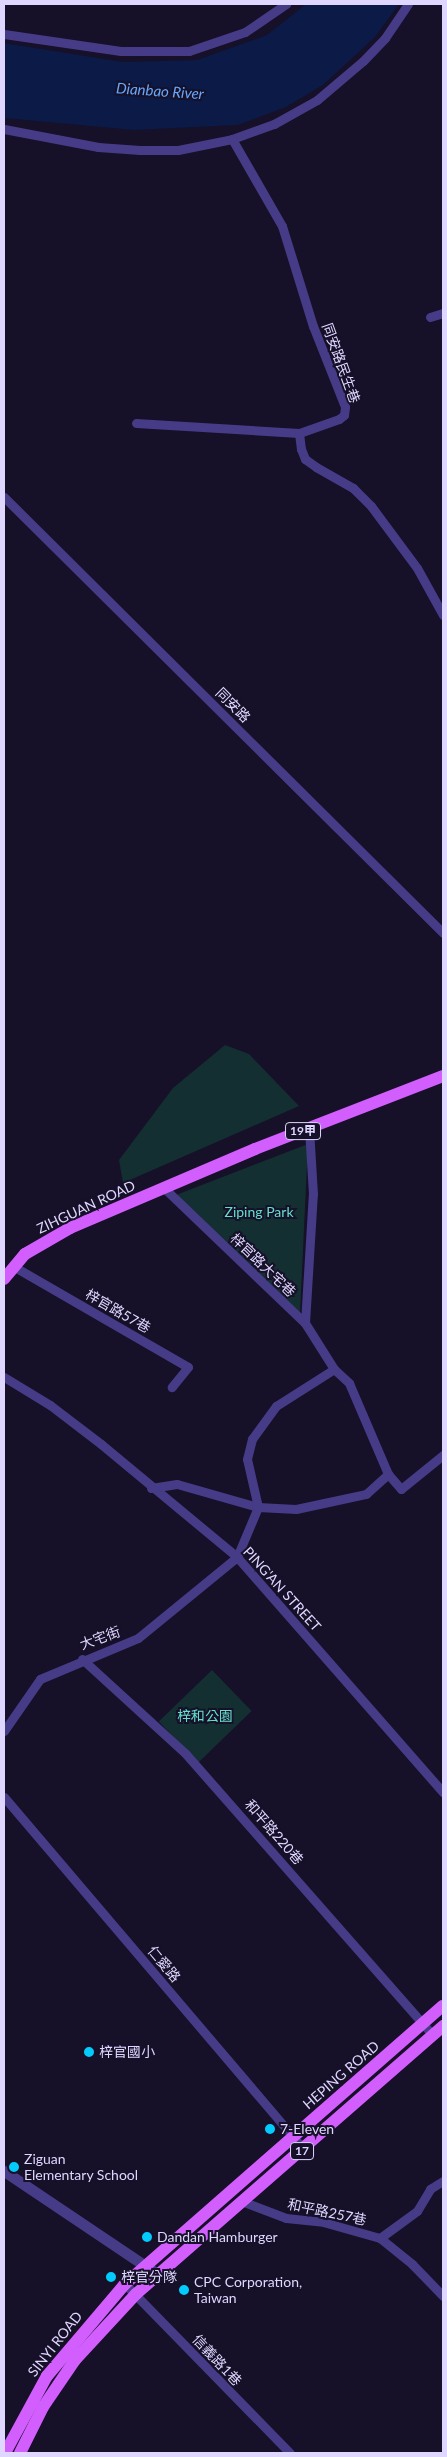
<!DOCTYPE html>
<meta charset="utf-8">
<style>
body{margin:0}
#map{position:relative;width:447px;height:2457px;overflow:hidden;background:#161028;font-family:Lato,"Noto Sans TC",sans-serif}
div>[style]{position:absolute}
[style*='--x']{left:calc(var(--x)*1px);top:calc(var(--y)*1px);width:calc(var(--w)*1px);rotate:calc(var(--a)*1deg)}
.green>*{inset:0;background:#132f32;transform-origin:0 0}
.water>*{inset:0;background:#0b1a46}
.minor>*{height:9px;margin:-4.5px;padding:0 4.5px;transform-origin:4.5px;border-radius:4.5px;background:#463b86}
.tertiary>*{height:11px;margin:-5.5px;padding:0 5.5px;transform-origin:5.5px;border-radius:5.5px;background:#463b86}
.primary>*{height:12px;margin:-6px;padding:0 6px;transform-origin:6px;border-radius:6px;background:#d35efe}
.dots>*{width:14px;height:14px;translate:-50% -50%;box-sizing:border-box;border:2px solid #161028;border-radius:50%}
span{translate:-50% -50%;white-space:nowrap;text-align:center;line-height:1.15;-webkit-text-stroke:4px #161028;paint-order:stroke}
.shield-label span{padding:1px 4px;background:#161028;border:1px solid;border-radius:4px;-webkit-text-stroke-width:0}
.shield-label{font-size:12px;color:#dfd7ff;font-weight:700}
.street-label{font-size:14px;color:#dfd7ff}
.park-label{font-size:14px;color:#62e0cd}
.poi-label{font-size:14px;color:#dfd7ff}
.left{translate:0 -50%;text-align:left}
.water-label{font-size:15px;color:#65a8fe;font-style:italic}
.frame{position:absolute;inset:0;border:5px solid #dfd7ff;pointer-events:none}
</style>
<div id="map">
<div class="green">
<div style="clip-path:polygon(225px 1045px,249px 1054px,299px 1106px,123px 1183px,119px 1160px,173px 1088px)"></div>
<div style="clip-path:polygon(308px 1144px,300px 1314px,176px 1195px)"></div>
<div style="left:212px;top:1670px;width:57px;height:74px;rotate:46deg"></div>
</div>
<div class="water">
<div style="clip-path:polygon(306px 4px,399px 4px,375px 37px,323px 85px,286px 107px,238px 125px,134px 130px,4px 118px,4px 43px,123px 62px,197px 60px,267px 35px)"></div>
</div>
<div class="minor">
<div style="--x:4;--y:34;--w:118;--a:8.3"></div>
<div style="--x:121;--y:51;--w:68;--a:0"></div>
<div style="--x:189;--y:51;--w:59;--a:-18.7"></div>
<div style="--x:245;--y:32;--w:50;--a:-34.3"></div>
<div style="--x:4;--y:129;--w:96;--a:10.8"></div>
<div style="--x:98;--y:147;--w:42;--a:4.1"></div>
<div style="--x:140;--y:150;--w:38;--a:0"></div>
<div style="--x:178;--y:150;--w:55;--a:-11.5"></div>
<div style="--x:232;--y:139;--w:45;--a:-19.7"></div>
<div style="--x:274;--y:124;--w:49;--a:-29.2"></div>
<div style="--x:317;--y:100;--w:60;--a:-40.3"></div>
<div style="--x:363;--y:61;--w:32;--a:-46"></div>
<div style="--x:385;--y:38;--w:41;--a:-55.9"></div>
<div style="--x:232;--y:139;--w:100;--a:60.1"></div>
<div style="--x:282;--y:226;--w:105;--a:72.8"></div>
<div style="--x:313;--y:326;--w:87;--a:68.4"></div>
<div style="--x:345;--y:407;--w:8;--a:97"></div>
<div style="--x:344;--y:415;--w:6;--a:141"></div>
<div style="--x:339;--y:419;--w:42;--a:160.7"></div>
<div style="--x:299;--y:433;--w:16;--a:83"></div>
<div style="--x:301;--y:449;--w:11;--a:68"></div>
<div style="--x:305;--y:459;--w:14;--a:36"></div>
<div style="--x:316;--y:467;--w:43;--a:29.6"></div>
<div style="--x:353;--y:488;--w:25;--a:45"></div>
<div style="--x:371;--y:506;--w:77;--a:53.4"></div>
<div style="--x:417;--y:568;--w:54;--a:61"></div>
<div style="--x:430;--y:317;--w:14;--a:-17"></div>
<div style="--x:136;--y:423;--w:163;--a:3.5"></div>
<div style="--x:4;--y:497;--w:619;--a:44.8"></div>
<div style="--x:163;--y:1187;--w:197;--a:43.8"></div>
<div style="--x:305;--y:1323;--w:54;--a:57.8"></div>
<div style="--x:334;--y:1369;--w:21;--a:43"></div>
<div style="--x:349;--y:1383;--w:99;--a:66.8"></div>
<div style="--x:388;--y:1474;--w:20;--a:49"></div>
<div style="--x:401;--y:1489;--w:54;--a:-39"></div>
<div style="--x:13;--y:1266;--w:202;--a:30"></div>
<div style="--x:188;--y:1367;--w:26;--a:129"></div>
<div style="--x:305;--y:1323;--w:129;--a:-86.5"></div>
<div style="--x:313;--y:1194;--w:66;--a:-93.5"></div>
<div style="--x:4;--y:1377;--w:54;--a:31.3"></div>
<div style="--x:50;--y:1405;--w:64;--a:37.4"></div>
<div style="--x:101;--y:1444;--w:177;--a:39.7"></div>
<div style="--x:237;--y:1557;--w:313;--a:48.8"></div>
<div style="--x:151;--y:1488;--w:26;--a:-9"></div>
<div style="--x:177;--y:1484;--w:84;--a:15.9"></div>
<div style="--x:258;--y:1507;--w:38;--a:3"></div>
<div style="--x:296;--y:1509;--w:72;--a:-12.1"></div>
<div style="--x:366;--y:1494;--w:30;--a:-42"></div>
<div style="--x:82;--y:1659;--w:139;--a:42.4"></div>
<div style="--x:185;--y:1753;--w:376;--a:48.7"></div>
<div style="--x:4;--y:1731;--w:63;--a:-55.3"></div>
<div style="--x:40;--y:1679;--w:106;--a:-22.7"></div>
<div style="--x:138;--y:1638;--w:128;--a:-39.3"></div>
<div style="--x:237;--y:1557;--w:54;--a:-67.2"></div>
<div style="--x:258;--y:1507;--w:49;--a:-102.9"></div>
<div style="--x:247;--y:1459;--w:21;--a:-76"></div>
<div style="--x:252;--y:1439;--w:41;--a:-54"></div>
<div style="--x:276;--y:1406;--w:69;--a:-32.5"></div>
<div style="--x:4;--y:1797;--w:462;--a:49.6"></div>
<div style="--x:244;--y:2202;--w:45;--a:20.9"></div>
<div style="--x:286;--y:2218;--w:37;--a:6"></div>
<div style="--x:323;--y:2222;--w:59;--a:15.7"></div>
<div style="--x:380;--y:2238;--w:41;--a:39.1"></div>
<div style="--x:412;--y:2264;--w:45;--a:45.9"></div>
<div style="--x:380;--y:2238;--w:46;--a:-36.1"></div>
<div style="--x:417;--y:2211;--w:26;--a:-59"></div>
<div style="--x:430;--y:2189;--w:15;--a:-32"></div>
<div style="--x:125;--y:2284;--w:236;--a:45.7"></div>
</div>
<div class="tertiary">
<div style="--x:4;--y:2171;--w:187;--a:33.9"></div>
</div>
<div class="primary">
<div style="--x:4;--y:1279;--w:33;--a:-50"></div>
<div style="--x:25;--y:1254;--w:52;--a:-30"></div>
<div style="--x:70;--y:1228;--w:201;--a:-23.1"></div>
<div style="--x:255;--y:1149;--w:202;--a:-21.2"></div>
<div style="--x:5;--y:2453;--w:88;--a:-61.4"></div>
<div style="--x:47;--y:2376;--w:121;--a:-49.7"></div>
<div style="--x:125;--y:2284;--w:422;--a:-41.2"></div>
<div style="--x:20;--y:2453;--w:51;--a:-63.4"></div>
<div style="--x:43;--y:2407;--w:57;--a:-55.8"></div>
<div style="--x:75;--y:2360;--w:90;--a:-47.3"></div>
<div style="--x:136;--y:2294;--w:408;--a:-41.1"></div>
</div>
<div class="dots">
<div style="left:89px;top:2052px;background:#04cbfd"></div>
<div style="left:270px;top:2129px;background:#04cbfd"></div>
<div style="left:14px;top:2167px;background:#04cbfd"></div>
<div style="left:147px;top:2237px;background:#04cbfd"></div>
<div style="left:111px;top:2277px;background:#04cbfd"></div>
<div style="left:184px;top:2290px;background:#04cbfd"></div>
</div>
<div class="shield-label">
<span style="left:303px;top:1131px">19甲</span>
<span style="left:302px;top:2151px">17</span>
</div>
<div class="street-label">
<span style="left:341px;top:363px;rotate:70deg">同安路民生巷</span>
<span style="left:233px;top:705px;rotate:45deg">同安路</span>
<span style="left:86px;top:1207px;rotate:-25deg">ZIHGUAN ROAD</span>
<span style="left:263px;top:1265px;rotate:44deg">梓官路大宅巷</span>
<span style="left:118px;top:1311px;rotate:30deg">梓官路57巷</span>
<span style="left:282px;top:1589px;rotate:48deg">PING'AN STREET</span>
<span style="left:100px;top:1638px;rotate:-20deg">大宅街</span>
<span style="left:274px;top:1832px;rotate:49deg">和平路220巷</span>
<span style="left:164px;top:1964px;rotate:50deg">仁愛路</span>
<span style="left:341px;top:2075px;rotate:-41deg">HEPING ROAD</span>
<span style="left:327px;top:2212px;rotate:12deg">和平路257巷</span>
<span style="left:55px;top:2344px;rotate:-52deg">SINYI ROAD</span>
<span style="left:217px;top:2360px;rotate:47deg">信義路1巷</span>
</div>
<div class="park-label">
<span style="left:259px;top:1212px">Ziping Park</span>
<span style="left:205px;top:1716px">梓和公園</span>
</div>
<div class="poi-label">
<span class="left" style="left:99px;top:2052px">梓官國小</span>
<span class="left" style="left:280px;top:2129px">7-Eleven</span>
<span class="left" style="left:24px;top:2167px">Ziguan<br>Elementary School</span>
<span class="left" style="left:157px;top:2237px">Dandan Hamburger</span>
<span class="left" style="left:121px;top:2277px">梓官分隊</span>
<span class="left" style="left:194px;top:2290px">CPC Corporation,<br>Taiwan</span>
</div>
<div class="water-label">
<span style="left:160px;top:91px;rotate:4deg">Dianbao River</span>
</div>
<div class="frame"></div>
</div>
